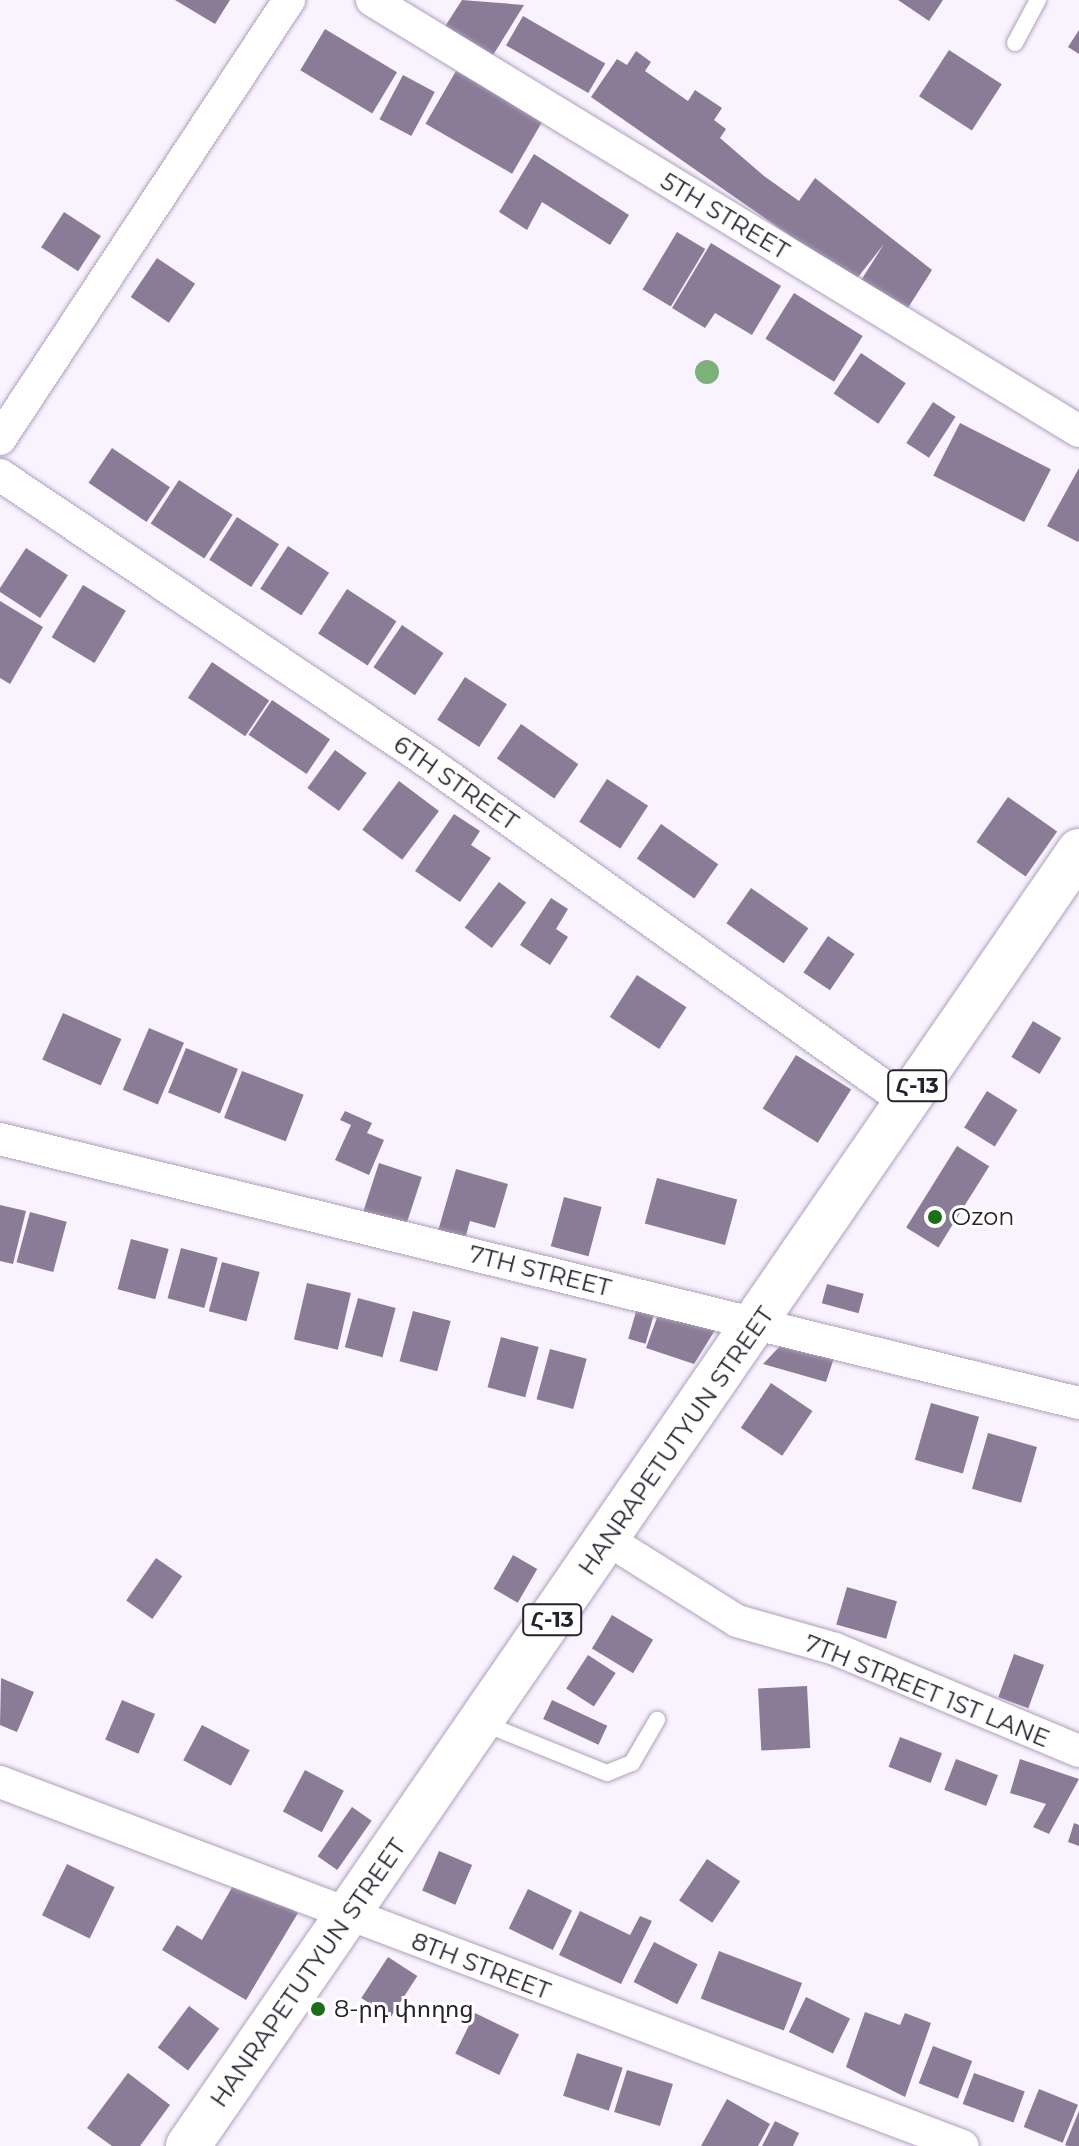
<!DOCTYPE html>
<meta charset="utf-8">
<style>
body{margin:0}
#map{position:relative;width:1079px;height:2146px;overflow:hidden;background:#f9f3ff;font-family:Montserrat,"Noto Sans Armenian",sans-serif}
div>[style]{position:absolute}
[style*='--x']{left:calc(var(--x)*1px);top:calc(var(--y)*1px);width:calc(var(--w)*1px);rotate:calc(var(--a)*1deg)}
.water>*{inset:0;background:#7eb07a}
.round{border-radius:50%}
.building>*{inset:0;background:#8a7c97;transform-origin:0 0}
.roads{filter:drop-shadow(0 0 2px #afa0bc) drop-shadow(0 0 2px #afa0bc)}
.service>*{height:16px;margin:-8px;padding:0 8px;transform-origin:8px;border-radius:8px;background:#fff}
.minor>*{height:32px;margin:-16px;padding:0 16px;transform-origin:16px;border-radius:16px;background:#fff}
.primary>*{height:44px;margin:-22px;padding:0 22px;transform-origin:22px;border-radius:22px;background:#fff}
.dots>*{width:22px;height:22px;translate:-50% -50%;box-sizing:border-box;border:4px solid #fff;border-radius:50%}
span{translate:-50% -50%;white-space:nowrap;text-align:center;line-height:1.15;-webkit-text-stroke:6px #fff;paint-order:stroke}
.shield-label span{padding:2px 6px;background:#fff;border:2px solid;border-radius:6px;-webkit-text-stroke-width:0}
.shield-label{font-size:22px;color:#27212c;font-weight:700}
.street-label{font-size:24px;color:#27212c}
.poi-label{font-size:24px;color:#27212c}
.left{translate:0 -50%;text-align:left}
</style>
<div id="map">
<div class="water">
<div class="round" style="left:695px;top:360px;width:24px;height:24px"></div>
</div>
<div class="building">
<div style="clip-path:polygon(175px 0,230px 0,215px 24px)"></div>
<div style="clip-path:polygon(462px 0,524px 5px,490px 60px,442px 31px)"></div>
<div style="clip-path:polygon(898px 0,943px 0,929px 21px)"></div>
<div style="left:523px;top:16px;width:95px;height:34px;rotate:30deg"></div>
<div style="left:325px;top:29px;width:84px;height:48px;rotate:31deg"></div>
<div style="clip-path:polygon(1079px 30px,1079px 54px,1068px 47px)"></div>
<div style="left:949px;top:50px;width:63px;height:55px;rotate:33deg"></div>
<div style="clip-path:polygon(636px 51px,651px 62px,645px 71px,688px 101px,695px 90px,722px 108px,714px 120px,726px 129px,720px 138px,764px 176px,799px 201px,815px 178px,932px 270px,906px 311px,860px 282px,884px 244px,855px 281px,591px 97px,617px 59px,627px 65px)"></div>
<div style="left:456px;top:71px;width:100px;height:61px;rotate:30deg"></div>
<div style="left:403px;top:75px;width:36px;height:50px;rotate:28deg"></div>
<div style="clip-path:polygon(534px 154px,629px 215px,610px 245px,542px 202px,527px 230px,499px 212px)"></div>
<div style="left:64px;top:212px;width:44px;height:42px;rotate:33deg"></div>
<div style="left:677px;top:232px;width:33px;height:67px;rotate:31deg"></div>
<div style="clip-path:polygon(711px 243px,781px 286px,752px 335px,715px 313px,705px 328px,672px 308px)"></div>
<div style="left:157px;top:258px;width:46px;height:47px;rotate:34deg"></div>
<div style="left:794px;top:293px;width:81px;height:54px;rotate:32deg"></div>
<div style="left:861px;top:353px;width:54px;height:49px;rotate:34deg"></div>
<div style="left:933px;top:402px;width:27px;height:49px;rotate:33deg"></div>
<div style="left:960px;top:423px;width:102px;height:59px;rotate:27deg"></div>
<div style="left:112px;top:448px;width:70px;height:42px;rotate:34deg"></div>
<div style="clip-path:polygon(1079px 468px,1079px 540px,1078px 542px,1047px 526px)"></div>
<div style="left:179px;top:480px;width:64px;height:52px;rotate:33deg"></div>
<div style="left:237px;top:517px;width:50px;height:51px;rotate:33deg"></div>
<div style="left:288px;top:546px;width:49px;height:51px;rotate:33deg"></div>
<div style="left:26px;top:548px;width:50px;height:51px;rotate:33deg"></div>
<div style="left:83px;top:585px;width:50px;height:61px;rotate:31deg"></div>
<div style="left:347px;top:589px;width:59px;height:53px;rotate:33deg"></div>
<div style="clip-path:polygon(0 601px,43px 627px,10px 684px,0 678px)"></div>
<div style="left:402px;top:625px;width:50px;height:51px;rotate:34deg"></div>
<div style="left:212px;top:662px;width:69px;height:43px;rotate:34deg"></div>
<div style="left:465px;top:677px;width:50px;height:51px;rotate:33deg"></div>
<div style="left:272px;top:700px;width:70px;height:42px;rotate:34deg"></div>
<div style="left:521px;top:724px;width:70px;height:42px;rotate:35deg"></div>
<div style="left:335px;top:750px;width:39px;height:47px;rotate:36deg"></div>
<div style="left:607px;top:779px;width:49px;height:51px;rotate:33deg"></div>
<div style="left:399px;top:781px;width:50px;height:61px;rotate:37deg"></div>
<div style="left:1008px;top:797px;width:60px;height:55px;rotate:35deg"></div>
<div style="clip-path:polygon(454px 814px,480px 831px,471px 845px,491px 858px,460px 902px,415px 871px)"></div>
<div style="left:661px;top:824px;width:70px;height:42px;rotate:35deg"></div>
<div style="left:499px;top:882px;width:34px;height:57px;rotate:37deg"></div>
<div style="left:751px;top:888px;width:70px;height:43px;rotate:35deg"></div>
<div style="clip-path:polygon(551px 898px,568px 909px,556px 929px,568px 937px,550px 965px,520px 945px)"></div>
<div style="left:828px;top:936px;width:32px;height:44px;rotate:34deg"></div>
<div style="left:637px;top:975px;width:59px;height:50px;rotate:33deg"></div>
<div style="left:63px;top:1013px;width:64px;height:51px;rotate:24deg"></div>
<div style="left:1033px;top:1021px;width:33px;height:42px;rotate:31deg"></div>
<div style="left:149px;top:1028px;width:38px;height:67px;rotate:23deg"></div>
<div style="left:186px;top:1048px;width:56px;height:48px;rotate:22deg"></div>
<div style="left:796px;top:1055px;width:65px;height:63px;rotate:32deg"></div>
<div style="left:242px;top:1071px;width:66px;height:50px;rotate:21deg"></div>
<div style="left:987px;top:1091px;width:36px;height:43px;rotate:32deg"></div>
<div style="clip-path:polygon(345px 1111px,372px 1123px,367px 1133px,384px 1140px,369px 1175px,335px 1160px,351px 1125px,340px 1120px)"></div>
<div style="left:957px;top:1146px;width:38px;height:96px;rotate:32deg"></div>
<div style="left:379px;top:1163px;width:45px;height:57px;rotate:18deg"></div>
<div style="clip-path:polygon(456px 1169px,508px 1184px,495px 1228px,470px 1221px,465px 1239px,438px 1231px)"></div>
<div style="left:657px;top:1178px;width:83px;height:47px;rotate:15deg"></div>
<div style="left:564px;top:1197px;width:39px;height:51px;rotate:15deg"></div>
<div style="clip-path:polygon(0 1205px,26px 1211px,13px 1264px,0 1261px)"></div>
<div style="left:30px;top:1212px;width:38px;height:52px;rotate:15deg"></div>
<div style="left:131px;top:1239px;width:39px;height:52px;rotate:15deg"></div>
<div style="left:181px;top:1248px;width:38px;height:52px;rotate:15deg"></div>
<div style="left:222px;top:1262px;width:39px;height:51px;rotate:15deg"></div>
<div style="left:307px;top:1283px;width:45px;height:58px;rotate:13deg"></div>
<div style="left:827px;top:1284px;width:38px;height:20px;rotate:15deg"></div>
<div style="left:358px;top:1298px;width:39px;height:51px;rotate:15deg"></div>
<div style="left:637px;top:1308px;width:18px;height:32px;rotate:16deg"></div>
<div style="left:413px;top:1311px;width:39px;height:52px;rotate:15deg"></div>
<div style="clip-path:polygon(659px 1312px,717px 1327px,694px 1364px,646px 1348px)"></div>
<div style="left:501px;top:1337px;width:39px;height:52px;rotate:15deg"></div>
<div style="clip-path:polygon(782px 1344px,835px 1355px,826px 1382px,763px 1364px)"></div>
<div style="left:550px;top:1349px;width:38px;height:52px;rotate:15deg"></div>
<div style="left:771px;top:1383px;width:50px;height:54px;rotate:34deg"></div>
<div style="left:931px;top:1403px;width:50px;height:59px;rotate:16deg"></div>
<div style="left:988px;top:1433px;width:51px;height:58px;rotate:16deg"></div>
<div style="left:513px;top:1555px;width:28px;height:39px;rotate:30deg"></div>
<div style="left:156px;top:1558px;width:32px;height:52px;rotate:35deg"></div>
<div style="left:847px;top:1587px;width:52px;height:39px;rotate:16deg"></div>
<div style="left:612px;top:1615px;width:48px;height:39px;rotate:31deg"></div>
<div style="left:1014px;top:1654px;width:32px;height:46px;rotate:20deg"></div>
<div style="left:588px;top:1655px;width:33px;height:40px;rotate:33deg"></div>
<div style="clip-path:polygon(1px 1678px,34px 1692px,17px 1732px,0 1725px)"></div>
<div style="left:807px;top:1686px;width:62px;height:49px;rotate:87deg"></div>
<div style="left:122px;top:1700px;width:36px;height:43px;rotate:23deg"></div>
<div style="left:552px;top:1700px;width:61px;height:21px;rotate:25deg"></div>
<div style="left:202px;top:1725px;width:54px;height:40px;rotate:28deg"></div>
<div style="left:900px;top:1737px;width:45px;height:32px;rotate:21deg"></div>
<div style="left:956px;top:1759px;width:45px;height:33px;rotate:21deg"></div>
<div style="clip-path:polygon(1020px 1759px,1079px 1779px,1049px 1834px,1033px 1827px,1046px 1804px,1010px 1793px)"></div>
<div style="left:305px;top:1770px;width:44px;height:47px;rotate:28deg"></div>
<div style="left:352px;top:1807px;width:24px;height:60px;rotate:35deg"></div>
<div style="clip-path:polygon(1074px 1823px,1079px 1825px,1079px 1846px,1068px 1842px)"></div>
<div style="left:439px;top:1851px;width:36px;height:43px;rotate:23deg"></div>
<div style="left:707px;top:1859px;width:40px;height:50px;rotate:34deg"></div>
<div style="left:67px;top:1864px;width:53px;height:57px;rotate:26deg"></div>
<div style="clip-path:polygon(238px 1877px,298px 1913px,246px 2000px,162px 1950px,177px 1925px,202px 1940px)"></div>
<div style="left:528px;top:1889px;width:49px;height:44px;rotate:26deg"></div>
<div style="clip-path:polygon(580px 1911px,630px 1935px,640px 1916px,652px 1921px,621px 1984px,559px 1955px)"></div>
<div style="left:654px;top:1942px;width:49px;height:45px;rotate:27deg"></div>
<div style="left:719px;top:1951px;width:89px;height:51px;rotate:21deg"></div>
<div style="left:388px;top:1957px;width:35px;height:49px;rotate:33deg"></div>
<div style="left:806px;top:1997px;width:49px;height:39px;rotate:26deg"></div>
<div style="left:189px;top:2006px;width:38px;height:52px;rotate:37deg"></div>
<div style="clip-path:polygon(865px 2012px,900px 2025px,905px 2013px,931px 2023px,905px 2097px,846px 2067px)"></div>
<div style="left:475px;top:2013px;width:49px;height:45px;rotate:26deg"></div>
<div style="left:933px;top:2046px;width:42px;height:40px;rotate:21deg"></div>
<div style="left:577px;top:2053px;width:48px;height:45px;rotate:18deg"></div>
<div style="left:627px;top:2070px;width:48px;height:44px;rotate:17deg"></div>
<div style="clip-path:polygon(128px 2073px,170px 2105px,140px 2146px,112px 2146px,87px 2128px)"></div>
<div style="left:974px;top:2073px;width:54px;height:33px;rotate:20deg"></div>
<div style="left:1039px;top:2089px;width:42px;height:41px;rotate:22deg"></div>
<div style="clip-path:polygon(727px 2099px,770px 2124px,758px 2146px,701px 2146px)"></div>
<div style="clip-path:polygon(1079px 2111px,1079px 2146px,1068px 2146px,1065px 2145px)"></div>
<div style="clip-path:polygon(775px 2121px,799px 2133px,793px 2146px,762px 2146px)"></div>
</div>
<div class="roads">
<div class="service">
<div style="--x:1015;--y:43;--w:49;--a:-61.9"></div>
<div style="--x:483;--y:1723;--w:134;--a:22"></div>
<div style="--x:607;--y:1773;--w:27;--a:-22"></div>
<div style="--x:632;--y:1763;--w:50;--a:-59.8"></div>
</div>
<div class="minor">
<div style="--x:372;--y:0;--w:828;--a:31.37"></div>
<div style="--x:0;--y:439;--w:526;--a:-56.64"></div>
<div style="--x:0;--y:475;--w:515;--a:33.84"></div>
<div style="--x:428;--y:762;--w:587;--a:35.42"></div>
<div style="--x:0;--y:1139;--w:1111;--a:13.75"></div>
<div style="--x:608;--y:1540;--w:152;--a:32.1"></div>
<div style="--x:737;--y:1621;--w:102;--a:15.9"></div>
<div style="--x:835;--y:1649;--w:264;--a:22.7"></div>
<div style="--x:0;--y:1782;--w:1029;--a:20.71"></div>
</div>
<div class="primary">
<div style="--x:188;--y:2146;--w:1572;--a:-55.47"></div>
</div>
</div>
<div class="dots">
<div style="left:935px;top:1217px;background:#1b6f18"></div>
<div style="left:318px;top:2009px;background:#1b6f18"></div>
</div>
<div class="shield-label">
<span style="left:917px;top:1086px">Հ-13</span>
<span style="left:552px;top:1620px">Հ-13</span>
</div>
<div class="street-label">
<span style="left:725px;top:216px;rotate:31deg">5TH STREET</span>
<span style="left:456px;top:783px;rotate:35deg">6TH STREET</span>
<span style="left:540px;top:1271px;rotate:14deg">7TH STREET</span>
<span style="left:676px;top:1441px;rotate:-55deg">HANRAPETUTYUN STREET</span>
<span style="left:927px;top:1691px;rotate:22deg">7TH STREET 1ST LANE</span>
<span style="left:481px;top:1966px;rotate:21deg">8TH STREET</span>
<span style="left:308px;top:1973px;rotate:-55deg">HANRAPETUTYUN STREET</span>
</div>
<div class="poi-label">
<span class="left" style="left:951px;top:1217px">Ozon</span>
<span class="left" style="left:334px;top:2009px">8-րդ փողոց</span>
</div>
</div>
